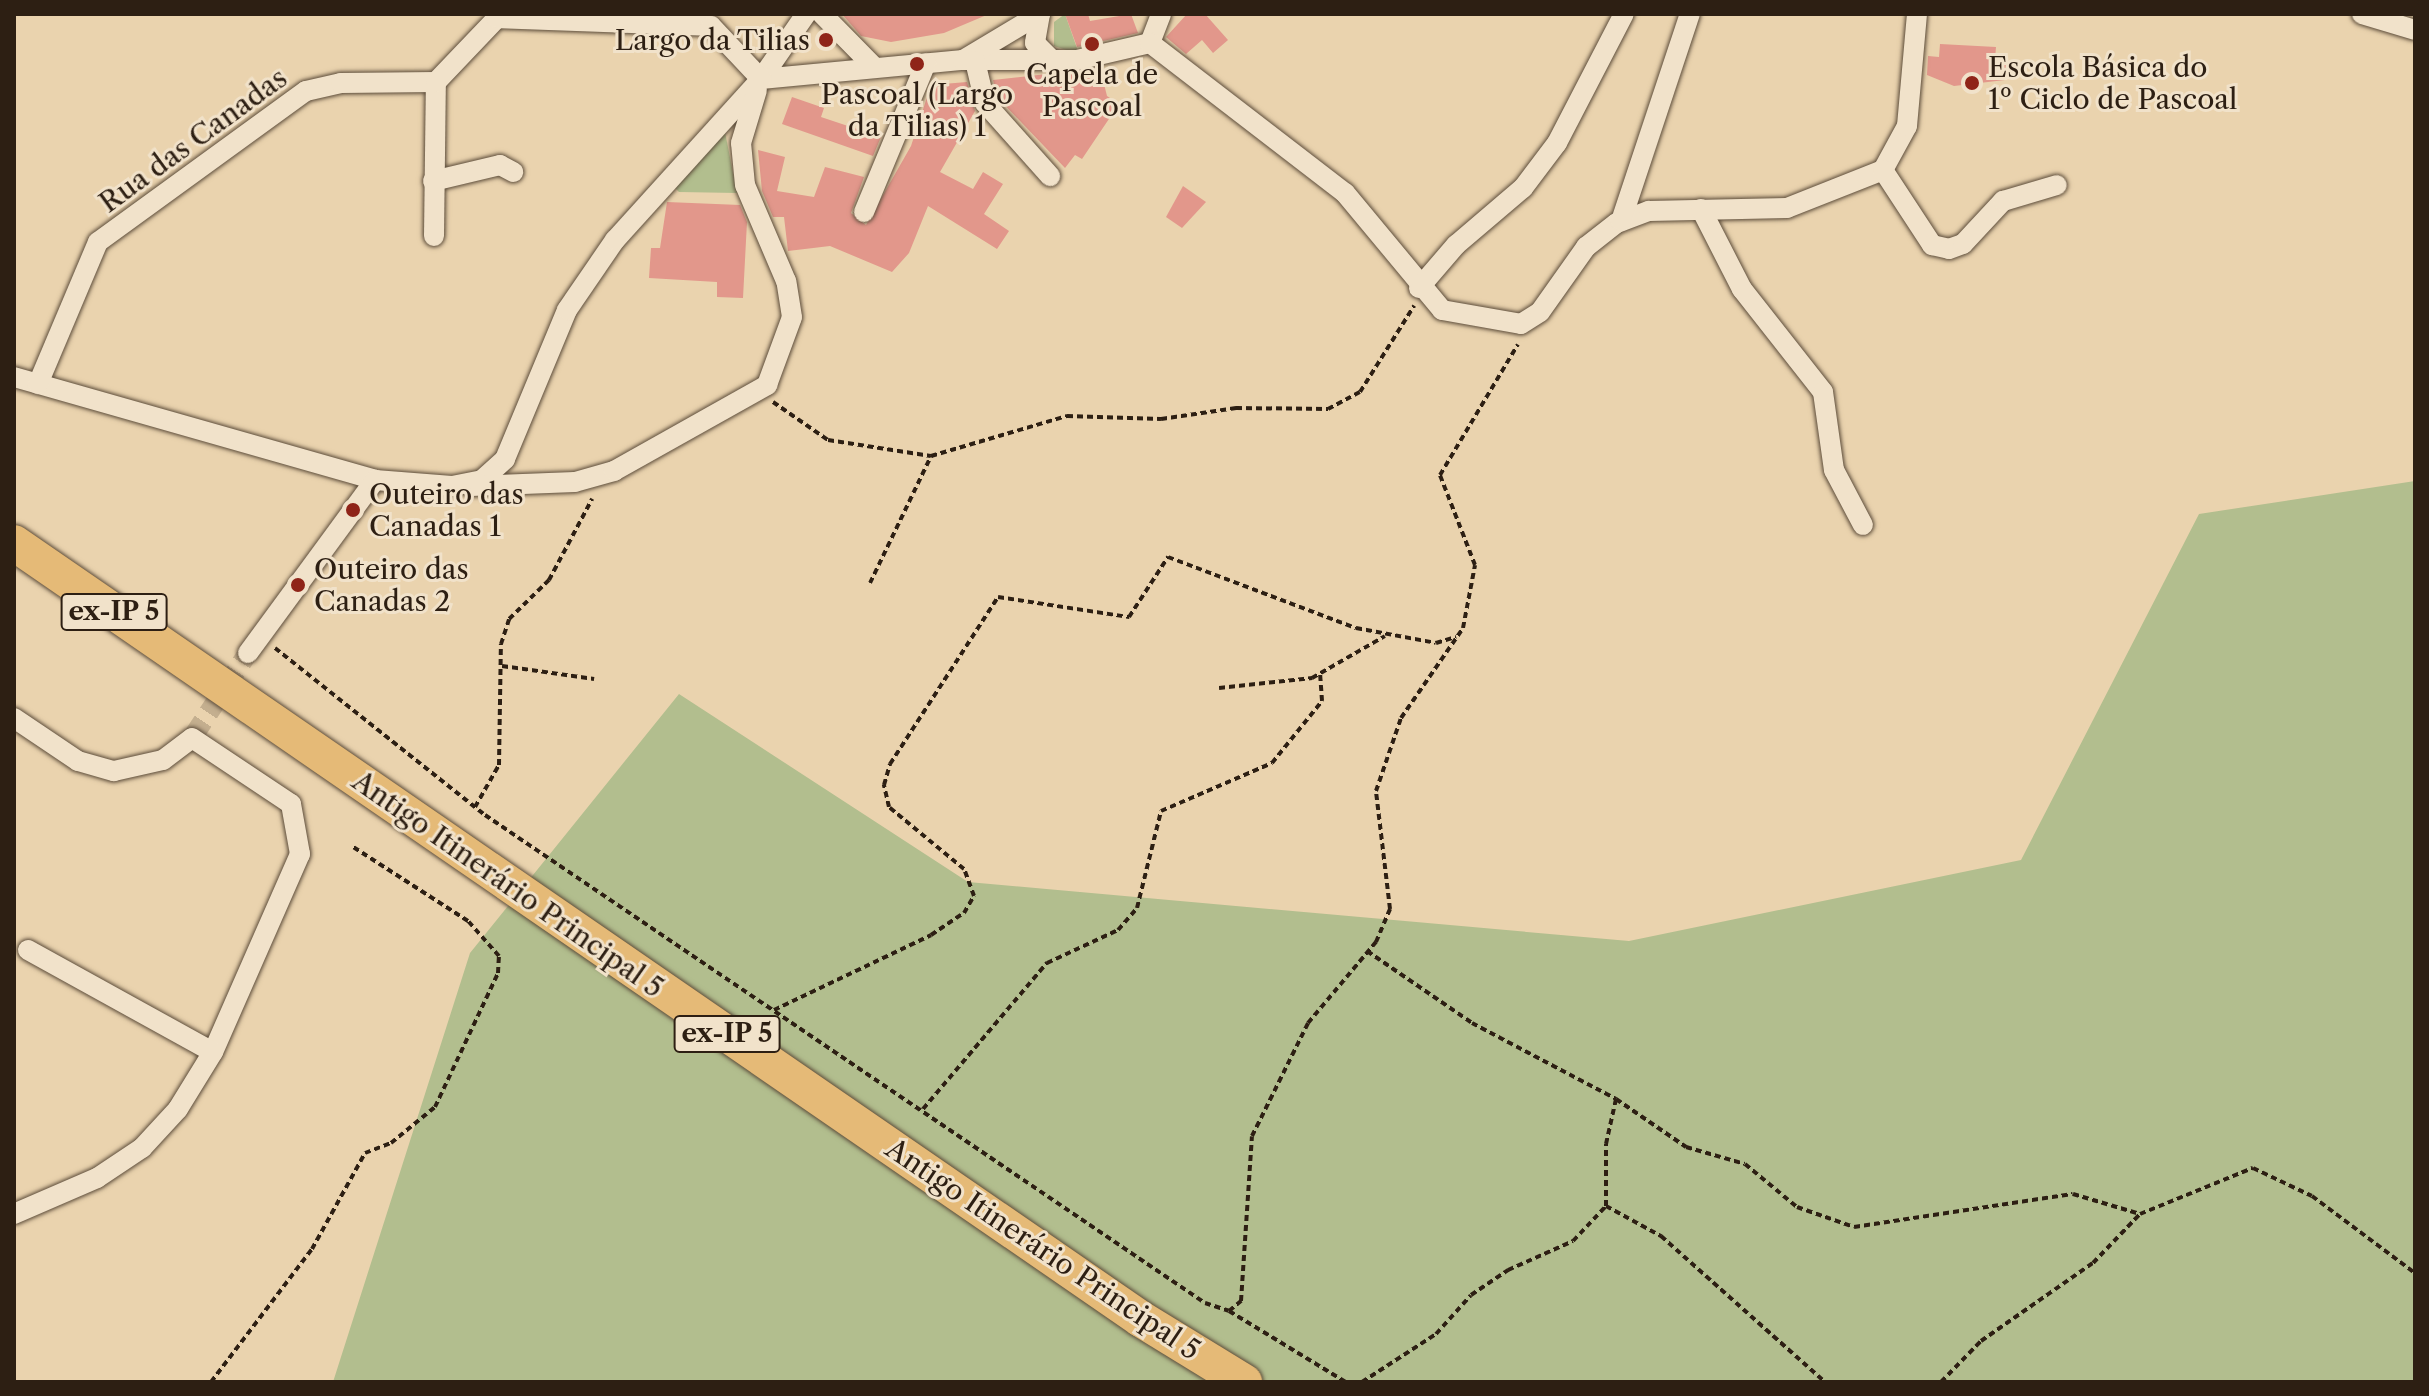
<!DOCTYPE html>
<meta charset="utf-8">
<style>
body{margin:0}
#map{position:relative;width:2429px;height:1396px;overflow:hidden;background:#ead3ae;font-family:"Libre Caslon Text",serif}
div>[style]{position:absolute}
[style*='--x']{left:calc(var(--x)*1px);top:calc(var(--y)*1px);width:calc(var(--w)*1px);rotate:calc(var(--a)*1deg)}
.green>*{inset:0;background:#b2be8e}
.building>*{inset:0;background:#e2978b}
.street-tunnel>*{height:20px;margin-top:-10px;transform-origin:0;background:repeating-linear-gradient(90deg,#c4af8f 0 20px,transparent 0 30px)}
.path>*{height:4px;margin-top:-2px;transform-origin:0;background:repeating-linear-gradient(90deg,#2d1f13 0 6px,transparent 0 10px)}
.roads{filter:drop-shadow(0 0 2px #5c4c3a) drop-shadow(0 0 2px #5c4c3a)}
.street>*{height:20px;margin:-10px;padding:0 10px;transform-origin:10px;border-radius:10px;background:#f1e2ca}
.highway>*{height:36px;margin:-18px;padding:0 18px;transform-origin:18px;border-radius:18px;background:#e5ba77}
.dots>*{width:22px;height:22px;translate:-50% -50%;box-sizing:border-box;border:4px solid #f1e2ca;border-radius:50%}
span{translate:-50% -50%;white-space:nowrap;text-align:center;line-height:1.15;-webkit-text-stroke:6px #f1e2ca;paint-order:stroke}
.shield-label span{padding:2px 6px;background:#f1e2ca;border:2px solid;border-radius:6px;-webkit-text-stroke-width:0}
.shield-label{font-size:26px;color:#2d1f13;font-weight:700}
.poi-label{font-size:28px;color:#2d1f13}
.right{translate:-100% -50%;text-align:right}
.left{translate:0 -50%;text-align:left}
.street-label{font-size:28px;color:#2d1f13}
.frame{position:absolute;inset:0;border:16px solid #2d1f13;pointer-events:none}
</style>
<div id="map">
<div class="green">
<div style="clip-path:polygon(1065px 14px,1079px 54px,1054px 46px,1054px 22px)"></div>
<div style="clip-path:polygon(725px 132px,737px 193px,679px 192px,675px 188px)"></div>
<div style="clip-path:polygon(2415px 481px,2415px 1382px,333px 1382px,470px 953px,679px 694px,968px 882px,1629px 941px,2021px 860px,2199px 514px)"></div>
</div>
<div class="building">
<div style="clip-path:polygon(842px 14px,989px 14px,944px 33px,891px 42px,861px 36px)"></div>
<div style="clip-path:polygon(1065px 14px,1088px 14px,1090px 21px,1131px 14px,1138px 33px,1077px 47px)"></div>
<div style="clip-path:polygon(1187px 14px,1205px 14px,1228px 40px,1213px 53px,1202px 40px,1186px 54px,1166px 37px)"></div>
<div style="clip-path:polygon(1940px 44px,1996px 47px,1995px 59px,2006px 60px,2005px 80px,1954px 86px,1927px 75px,1928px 56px,1939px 57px)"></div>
<div style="clip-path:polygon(1100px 68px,1107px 96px,1119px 104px,1082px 159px,1075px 155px,1065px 168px,997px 97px,993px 80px)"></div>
<div style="clip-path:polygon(967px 82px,975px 111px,940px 172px,973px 189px,983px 172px,1003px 184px,984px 214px,1009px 231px,997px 249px,928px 206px,909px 253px,892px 272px,830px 246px,788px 251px,784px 217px,773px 217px,762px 191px,758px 150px,785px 157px,777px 191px,814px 197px,825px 167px,864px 177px,851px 213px,866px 225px,911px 146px,931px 85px)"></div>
<div style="clip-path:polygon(792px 97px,824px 108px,821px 117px,881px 137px,873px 156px,782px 124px)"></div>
<div style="clip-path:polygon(1183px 186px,1206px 202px,1182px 228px,1166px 217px)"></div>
<div style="clip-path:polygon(667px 202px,740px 205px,747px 222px,743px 298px,717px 297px,717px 282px,649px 278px,651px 248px,660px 248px)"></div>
</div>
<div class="street-tunnel">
<div style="--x:192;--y:738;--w:102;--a:-56.6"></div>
</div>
<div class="path">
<div style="--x:773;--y:402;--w:67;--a:34.6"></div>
<div style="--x:828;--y:440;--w:104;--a:8.8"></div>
<div style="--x:931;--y:456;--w:142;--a:-16.4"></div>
<div style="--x:1067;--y:416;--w:94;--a:1.8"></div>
<div style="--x:1161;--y:419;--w:76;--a:-8.3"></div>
<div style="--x:1236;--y:408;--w:92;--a:0.6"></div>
<div style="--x:1328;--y:409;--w:36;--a:-28"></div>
<div style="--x:1360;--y:392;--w:102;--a:-57.9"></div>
<div style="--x:870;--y:583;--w:141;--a:-64.3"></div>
<div style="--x:275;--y:648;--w:268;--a:38.5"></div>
<div style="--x:485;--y:815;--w:870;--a:34.13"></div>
<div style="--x:1205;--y:1303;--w:25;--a:18"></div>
<div style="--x:1229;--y:1311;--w:16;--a:-40"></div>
<div style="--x:1241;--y:1301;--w:165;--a:-86.2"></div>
<div style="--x:1252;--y:1136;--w:126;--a:-63.6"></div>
<div style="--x:1308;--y:1023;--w:106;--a:-50"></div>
<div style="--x:1376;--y:942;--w:36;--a:-67"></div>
<div style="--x:1390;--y:909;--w:119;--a:-96.8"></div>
<div style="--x:1376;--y:791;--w:77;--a:-71.1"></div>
<div style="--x:1401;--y:718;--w:109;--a:-55.4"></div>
<div style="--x:1463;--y:628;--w:64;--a:-79.2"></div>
<div style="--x:1475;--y:565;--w:97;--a:-111.3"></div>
<div style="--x:1440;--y:475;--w:152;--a:-59.2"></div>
<div style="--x:502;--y:666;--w:93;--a:8"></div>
<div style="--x:1219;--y:688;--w:94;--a:-6.1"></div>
<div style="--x:1312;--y:678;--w:84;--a:-29.9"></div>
<div style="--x:475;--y:807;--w:48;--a:-60.3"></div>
<div style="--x:499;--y:765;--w:121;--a:-89.1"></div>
<div style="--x:501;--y:644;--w:26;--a:-72"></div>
<div style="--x:509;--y:619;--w:56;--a:-44.3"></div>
<div style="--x:549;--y:580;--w:92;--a:-62"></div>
<div style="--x:1367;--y:951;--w:127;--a:34.4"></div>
<div style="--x:1472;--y:1023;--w:163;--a:27.8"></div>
<div style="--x:1616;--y:1099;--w:85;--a:34.4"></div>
<div style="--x:1686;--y:1147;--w:61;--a:16.1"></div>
<div style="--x:1745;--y:1164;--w:67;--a:39.6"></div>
<div style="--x:1797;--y:1207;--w:60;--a:19.3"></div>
<div style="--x:1854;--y:1227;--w:221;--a:-8.6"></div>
<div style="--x:2073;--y:1194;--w:70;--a:16.6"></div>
<div style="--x:2140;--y:1214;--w:122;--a:-22.2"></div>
<div style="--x:2253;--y:1168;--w:65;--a:25.4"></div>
<div style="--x:2312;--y:1196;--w:129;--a:36.8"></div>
<div style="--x:774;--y:1010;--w:174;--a:-25.5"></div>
<div style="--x:931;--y:935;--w:40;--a:-34"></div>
<div style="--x:964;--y:913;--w:20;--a:-60"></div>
<div style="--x:974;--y:896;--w:29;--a:-110"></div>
<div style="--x:964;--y:869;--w:97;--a:-140.4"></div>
<div style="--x:889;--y:807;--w:23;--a:-103"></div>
<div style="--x:884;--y:785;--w:22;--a:-74"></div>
<div style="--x:890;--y:764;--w:199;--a:-57.1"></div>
<div style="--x:998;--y:597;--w:133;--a:8.7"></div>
<div style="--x:1129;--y:617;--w:72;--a:-57"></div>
<div style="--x:1168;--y:557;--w:201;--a:20.7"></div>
<div style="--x:1356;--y:628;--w:81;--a:10.6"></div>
<div style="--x:1436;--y:643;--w:21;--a:-17"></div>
<div style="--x:923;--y:1109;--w:192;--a:-49.7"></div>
<div style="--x:1047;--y:963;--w:78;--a:-24.9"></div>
<div style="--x:1118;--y:930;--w:29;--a:-49"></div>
<div style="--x:1137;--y:908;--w:100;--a:-76.1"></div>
<div style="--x:1161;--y:811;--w:121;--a:-23.4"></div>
<div style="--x:1272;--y:763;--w:80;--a:-51.1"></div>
<div style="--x:1322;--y:701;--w:28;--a:-94"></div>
<div style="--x:1606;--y:1206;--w:63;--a:28.6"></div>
<div style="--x:1661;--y:1236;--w:220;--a:41.7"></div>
<div style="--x:1229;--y:1311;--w:137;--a:31.3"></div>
<div style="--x:211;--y:1382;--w:167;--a:-52.8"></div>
<div style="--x:312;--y:1249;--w:110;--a:-61.1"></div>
<div style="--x:365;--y:1153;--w:28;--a:-21"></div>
<div style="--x:391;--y:1143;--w:57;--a:-39.3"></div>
<div style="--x:435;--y:1107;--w:148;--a:-64.8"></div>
<div style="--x:498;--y:973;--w:17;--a:-87"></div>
<div style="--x:499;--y:956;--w:47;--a:-131.5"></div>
<div style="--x:468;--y:921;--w:137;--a:-147.2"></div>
<div style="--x:1362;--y:1382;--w:88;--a:-33"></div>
<div style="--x:1436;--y:1334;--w:52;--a:-48.1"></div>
<div style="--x:1471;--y:1295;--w:45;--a:-34"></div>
<div style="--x:1508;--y:1270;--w:71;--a:-24"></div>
<div style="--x:1573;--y:1241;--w:48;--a:-46.7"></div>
<div style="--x:1606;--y:1206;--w:62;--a:-90"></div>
<div style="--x:1606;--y:1144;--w:46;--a:-77.5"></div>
<div style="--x:1941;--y:1382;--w:57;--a:-45.7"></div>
<div style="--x:1981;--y:1341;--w:136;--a:-34.9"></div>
<div style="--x:2093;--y:1263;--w:68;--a:-46.2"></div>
</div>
<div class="roads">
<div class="street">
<div style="--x:806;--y:14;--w:79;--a:124.7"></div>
<div style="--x:761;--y:79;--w:203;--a:-5.4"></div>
<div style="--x:963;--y:60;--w:114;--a:0"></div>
<div style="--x:1077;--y:60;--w:75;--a:-13.1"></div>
<div style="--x:1150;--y:43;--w:31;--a:-69"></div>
<div style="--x:822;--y:14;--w:74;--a:45.5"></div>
<div style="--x:1040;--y:14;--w:29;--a:100"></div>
<div style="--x:1035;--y:43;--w:24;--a:45"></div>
<div style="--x:2362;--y:14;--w:55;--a:16.8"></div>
<div style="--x:1150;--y:43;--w:246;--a:37.6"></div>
<div style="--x:1345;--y:193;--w:152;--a:50.3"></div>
<div style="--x:1442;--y:310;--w:80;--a:10"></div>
<div style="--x:1521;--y:324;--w:22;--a:-32"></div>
<div style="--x:1540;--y:312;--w:80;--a:-54.7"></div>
<div style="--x:1586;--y:247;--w:39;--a:-38"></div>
<div style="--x:1617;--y:223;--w:34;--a:-21"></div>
<div style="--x:1649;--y:211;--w:138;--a:-1.2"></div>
<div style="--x:1787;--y:208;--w:103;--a:-21.6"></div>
<div style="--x:1883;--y:170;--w:50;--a:-61.4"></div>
<div style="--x:1907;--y:126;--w:112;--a:-84.9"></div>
<div style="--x:963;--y:60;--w:90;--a:-30.9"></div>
<div style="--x:975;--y:61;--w:43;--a:76.6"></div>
<div style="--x:985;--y:103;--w:98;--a:48.3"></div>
<div style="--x:1883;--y:170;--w:90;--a:56.8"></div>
<div style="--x:1932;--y:245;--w:17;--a:13"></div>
<div style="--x:1949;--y:249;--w:15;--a:-20"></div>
<div style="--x:1963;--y:244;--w:59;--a:-47.1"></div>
<div style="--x:2003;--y:201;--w:56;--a:-16.5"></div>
<div style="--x:433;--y:181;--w:69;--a:-13.4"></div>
<div style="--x:500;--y:165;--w:15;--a:28"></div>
<div style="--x:1701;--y:209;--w:90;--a:62.9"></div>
<div style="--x:1742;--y:289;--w:131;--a:51.8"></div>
<div style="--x:1823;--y:392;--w:79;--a:82"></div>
<div style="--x:1834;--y:470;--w:62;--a:62.2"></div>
<div style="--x:864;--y:212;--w:161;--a:-67.4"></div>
<div style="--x:1621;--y:221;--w:218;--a:-71.6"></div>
<div style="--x:434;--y:236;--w:154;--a:-89.3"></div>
<div style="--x:1419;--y:288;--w:57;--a:-49.3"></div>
<div style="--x:1456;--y:245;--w:88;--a:-40.4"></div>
<div style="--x:1523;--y:188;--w:56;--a:-52.9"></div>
<div style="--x:1557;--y:143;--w:145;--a:-62.6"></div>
<div style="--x:14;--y:377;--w:375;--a:15.9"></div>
<div style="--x:375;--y:480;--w:77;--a:4.5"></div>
<div style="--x:452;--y:486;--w:31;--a:-11"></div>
<div style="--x:482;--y:480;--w:31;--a:-42"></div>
<div style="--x:505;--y:459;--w:161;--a:-67.4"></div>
<div style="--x:567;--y:310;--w:85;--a:-55.6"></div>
<div style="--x:615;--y:240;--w:217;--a:-47.8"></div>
<div style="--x:38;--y:384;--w:154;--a:-67.1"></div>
<div style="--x:98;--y:242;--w:257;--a:-36"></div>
<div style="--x:306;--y:91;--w:36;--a:-13"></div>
<div style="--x:341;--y:83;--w:95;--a:-0.6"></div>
<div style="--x:436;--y:82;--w:88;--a:-46.4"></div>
<div style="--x:497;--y:18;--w:214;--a:2.1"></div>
<div style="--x:711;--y:26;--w:73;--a:46.7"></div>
<div style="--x:471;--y:486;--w:104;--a:-2.2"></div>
<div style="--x:575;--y:482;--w:41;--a:-15.8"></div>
<div style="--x:614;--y:471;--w:176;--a:-29.3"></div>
<div style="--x:767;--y:385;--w:72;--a:-69.8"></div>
<div style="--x:792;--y:317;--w:36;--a:-99"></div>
<div style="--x:786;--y:281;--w:104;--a:-113.1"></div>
<div style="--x:745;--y:185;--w:42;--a:-95.4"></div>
<div style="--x:741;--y:143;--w:55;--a:-73.2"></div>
<div style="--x:248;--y:653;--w:215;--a:-53.7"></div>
<div style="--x:14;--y:718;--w:77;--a:33.9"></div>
<div style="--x:78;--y:761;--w:37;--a:16"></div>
<div style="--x:114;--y:771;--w:50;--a:-12.7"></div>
<div style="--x:163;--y:760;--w:36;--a:-37"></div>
<div style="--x:192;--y:738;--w:119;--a:33.7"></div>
<div style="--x:291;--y:804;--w:51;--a:79.8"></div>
<div style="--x:300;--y:854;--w:216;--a:113.7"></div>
<div style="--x:213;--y:1052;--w:67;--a:121.6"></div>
<div style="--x:178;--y:1109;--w:53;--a:132.7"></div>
<div style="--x:142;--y:1148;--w:54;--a:146.3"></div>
<div style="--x:97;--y:1178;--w:90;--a:156.6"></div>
<div style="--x:28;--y:950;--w:211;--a:28.9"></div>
</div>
<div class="highway">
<div style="--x:14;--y:543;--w:1368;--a:34.55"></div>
<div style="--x:1141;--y:1319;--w:121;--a:31.5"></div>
</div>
</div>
<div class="dots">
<div style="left:826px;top:40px;background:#8f2418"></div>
<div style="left:1092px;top:44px;background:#8f2418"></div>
<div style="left:917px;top:64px;background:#8f2418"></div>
<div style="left:1972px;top:83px;background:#8f2418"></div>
<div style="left:353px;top:510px;background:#8f2418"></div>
<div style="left:298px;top:585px;background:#8f2418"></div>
</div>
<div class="shield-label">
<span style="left:114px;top:612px">ex-IP 5</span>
<span style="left:727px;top:1034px">ex-IP 5</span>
</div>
<div class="poi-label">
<span class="right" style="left:810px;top:40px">Largo da Tilias</span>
<span class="left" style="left:1988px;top:83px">Escola Básica do<br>1º Ciclo de Pascoal</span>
<span style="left:1092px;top:90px">Capela de<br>Pascoal</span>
<span style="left:917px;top:110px">Pascoal (Largo<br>da Tilias) 1</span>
<span class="left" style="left:369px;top:510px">Outeiro das<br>Canadas 1</span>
<span class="left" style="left:314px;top:585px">Outeiro das<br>Canadas 2</span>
</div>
<div class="street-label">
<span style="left:193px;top:140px;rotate:-36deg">Rua das Canadas</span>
<span style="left:508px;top:884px;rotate:35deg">Antigo Itinerário Principal 5</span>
<span style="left:1043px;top:1249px;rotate:34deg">Antigo Itinerário Principal 5</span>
</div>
<div class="frame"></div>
</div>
